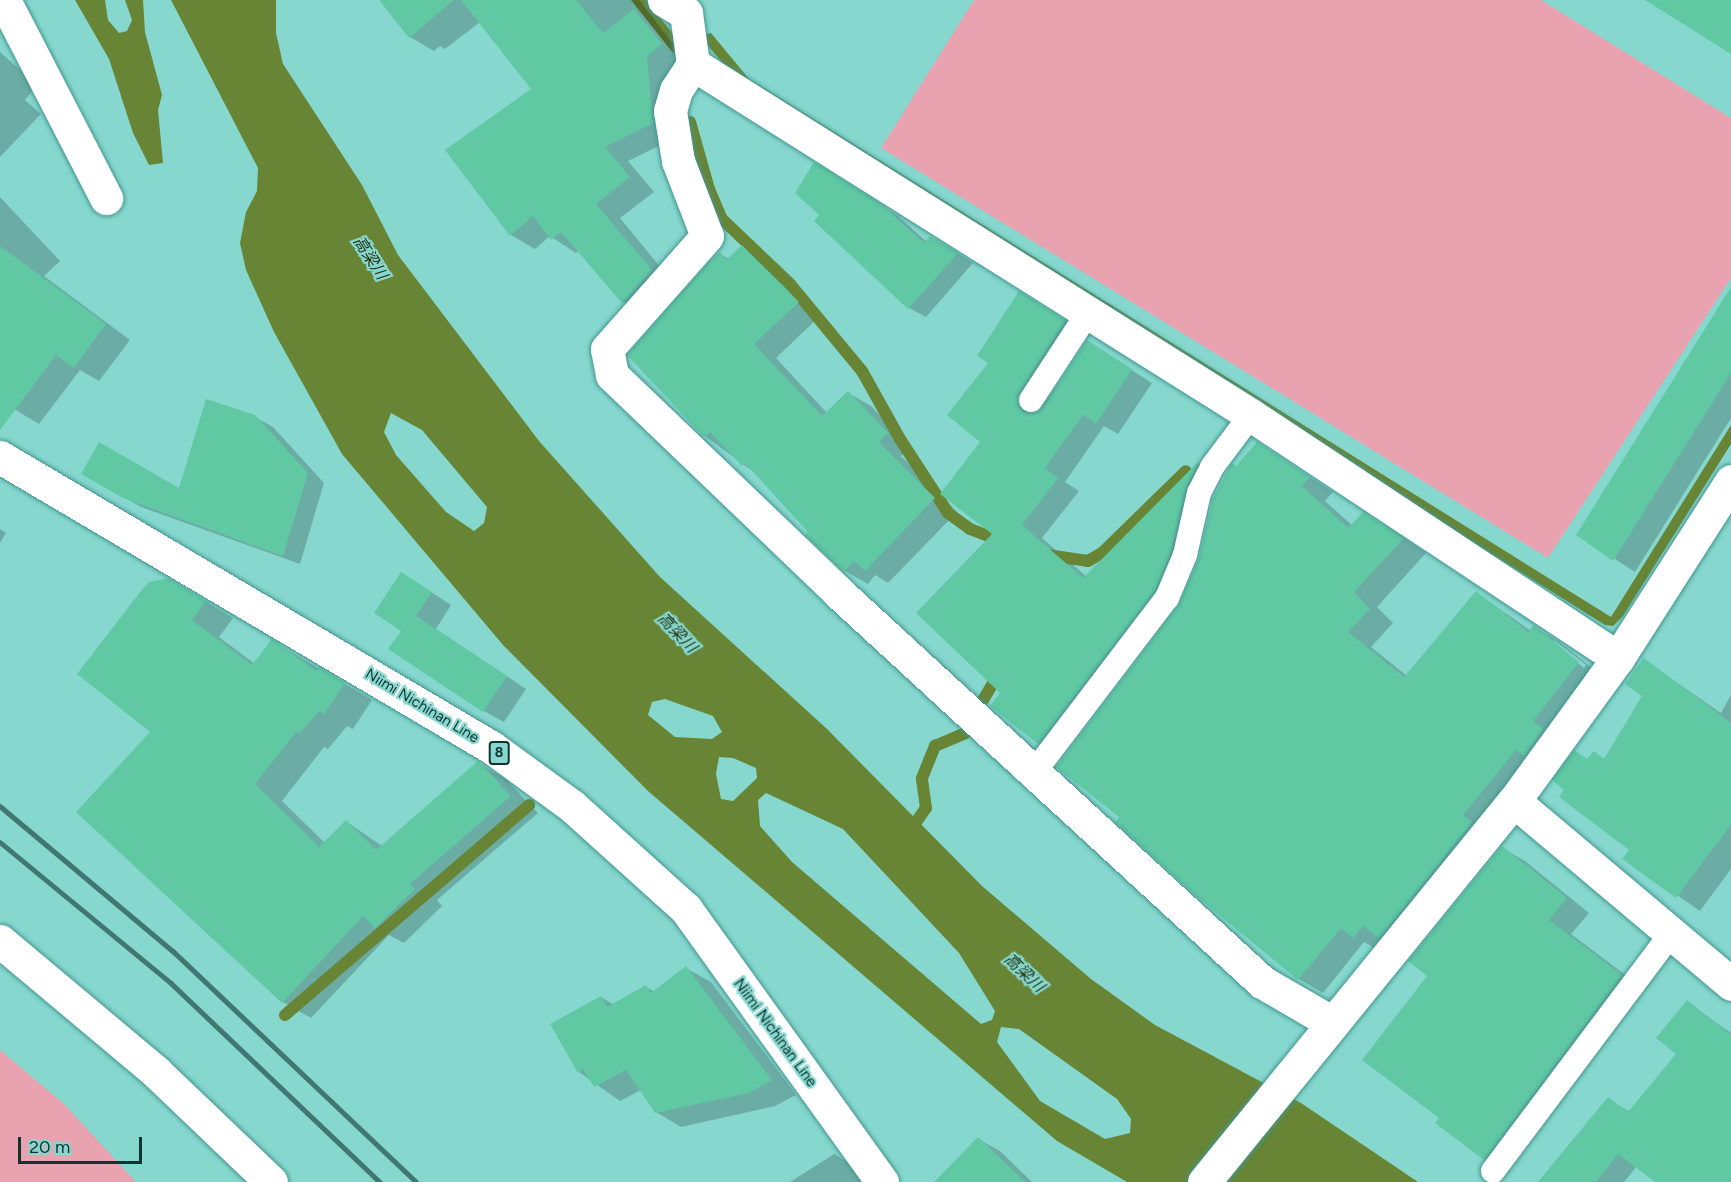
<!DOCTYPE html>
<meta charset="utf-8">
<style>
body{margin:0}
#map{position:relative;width:1731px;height:1182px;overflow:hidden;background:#86d8cf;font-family:Figtree,"Noto Sans JP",sans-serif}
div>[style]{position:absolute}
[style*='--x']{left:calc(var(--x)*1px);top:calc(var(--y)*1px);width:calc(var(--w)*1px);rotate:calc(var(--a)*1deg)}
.green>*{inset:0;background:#e9a2af}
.water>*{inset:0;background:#678535}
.shadow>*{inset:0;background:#0003}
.stream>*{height:12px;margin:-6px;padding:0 6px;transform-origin:6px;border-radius:6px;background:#678535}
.building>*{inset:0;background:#60c9a3}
.roads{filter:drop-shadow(0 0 2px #43968e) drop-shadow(0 0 2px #43968e)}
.lane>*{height:24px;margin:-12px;padding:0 12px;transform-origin:12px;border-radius:12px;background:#fff}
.street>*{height:33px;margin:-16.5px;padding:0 16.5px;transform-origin:16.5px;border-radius:16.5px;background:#fff}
.primary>*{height:33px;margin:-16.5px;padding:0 16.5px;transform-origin:16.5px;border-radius:16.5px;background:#fff}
.rail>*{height:4.5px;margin:-2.25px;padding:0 2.25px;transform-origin:2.25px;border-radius:2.25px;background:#417771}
span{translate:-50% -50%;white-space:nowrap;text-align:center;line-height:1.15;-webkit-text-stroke:4.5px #86d8cf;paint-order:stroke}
.shield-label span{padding:2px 4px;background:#86d8cf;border:2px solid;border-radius:4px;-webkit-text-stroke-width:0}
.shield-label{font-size:14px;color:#113431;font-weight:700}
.street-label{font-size:15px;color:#113431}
.water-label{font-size:16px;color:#263311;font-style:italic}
.scale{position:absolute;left:18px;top:1137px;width:124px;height:27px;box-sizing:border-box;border:3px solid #113431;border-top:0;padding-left:8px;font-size:18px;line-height:21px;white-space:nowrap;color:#113431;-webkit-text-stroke:4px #86d8cf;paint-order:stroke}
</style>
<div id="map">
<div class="green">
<div style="clip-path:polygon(974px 0,1541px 0,1731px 118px,1731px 278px,1548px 558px,881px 148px)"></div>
<div style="clip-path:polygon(0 1050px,64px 1104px,136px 1182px,0 1182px)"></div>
</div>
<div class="water">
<div style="clip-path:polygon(75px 0,105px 0,108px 20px,119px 33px,127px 31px,132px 20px,125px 0,143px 0,145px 32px,162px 95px,158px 110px,163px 163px,149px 165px,133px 133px,109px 59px)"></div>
<div style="clip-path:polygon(evenodd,171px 0,276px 0,276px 33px,283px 64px,362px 185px,398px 255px,539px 441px,660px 577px,827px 729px,982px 886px,1091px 979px,1155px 1025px,1301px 1103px,1418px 1182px,1127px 1182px,1057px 1141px,648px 791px,503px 645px,342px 454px,274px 332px,246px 270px,240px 243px,246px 212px,257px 191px,258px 168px,171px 0,391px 413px,422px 430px,487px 507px,484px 523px,474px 531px,446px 512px,396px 455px,384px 432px,391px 413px,171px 0,665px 699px,713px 716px,722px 732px,712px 739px,675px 737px,648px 715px,652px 702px,665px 699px,171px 0,719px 757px,733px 758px,756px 768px,757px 778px,733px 801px,721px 799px,716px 774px,719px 757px,171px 0,766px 793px,843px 829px,959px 953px,995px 1011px,992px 1020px,981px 1024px,792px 862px,760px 826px,758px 800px,766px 793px,171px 0,1001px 1027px,1019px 1029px,1117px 1099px,1131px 1119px,1130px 1133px,1105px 1139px,1040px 1101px,997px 1042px,1001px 1027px)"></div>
<div style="clip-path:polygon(631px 0,646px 0,678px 40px,711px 33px,749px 79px,1611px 617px,1731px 425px,1731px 444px,1623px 616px,1613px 626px,1605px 625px,740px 84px,704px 41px,673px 53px)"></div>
</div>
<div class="shadow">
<div style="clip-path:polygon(387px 0,639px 0,685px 59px,677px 137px,628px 161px,654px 192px,620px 218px,675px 285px,648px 316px,623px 302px,579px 250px,576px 253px,550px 236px,535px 249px,511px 235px,534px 89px,480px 22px,445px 49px,440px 46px,434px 51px,410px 37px)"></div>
<div style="clip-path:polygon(0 52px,37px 85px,25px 100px,41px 114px,0 157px)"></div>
<div style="clip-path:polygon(831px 174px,898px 216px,927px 242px,948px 247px,973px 263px,926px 317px,909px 308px,816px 221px,822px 215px)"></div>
<div style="clip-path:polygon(0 197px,60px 261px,44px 276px,130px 340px,99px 381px,80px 370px,39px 424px,14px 409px,0 410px)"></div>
<div style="clip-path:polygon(743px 246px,765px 260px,821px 315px,776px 358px,827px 413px,848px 393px,871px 406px,910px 447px,901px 456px,957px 512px,888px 583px,875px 575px,868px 584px,845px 571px,754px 472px,705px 436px,629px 355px,720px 254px,729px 259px)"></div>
<div style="clip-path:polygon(1731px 290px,1731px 418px,1635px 572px,1578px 535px)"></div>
<div style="clip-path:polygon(1040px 305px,1085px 334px,1039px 411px,1088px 342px,1152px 383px,1118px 434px,1104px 426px,1065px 482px,1079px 491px,1042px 538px,1087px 577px,1199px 463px,1219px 475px,1206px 502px,1192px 563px,1060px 755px,1038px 743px,1002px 692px,994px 534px,982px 442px)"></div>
<div style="clip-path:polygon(255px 417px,273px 427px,324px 483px,300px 564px,141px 507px,83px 473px,180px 491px)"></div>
<div style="clip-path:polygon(evenodd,1258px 444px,1333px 492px,1325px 501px,1353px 526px,1387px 527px,1426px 553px,1377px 607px,1393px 623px,1371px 647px,1407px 676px,1477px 593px,1531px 631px,1534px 627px,1558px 641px,1602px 676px,1378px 950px,1364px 942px,1323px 993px,1299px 979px,1196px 894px,1121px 817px,1180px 607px,1237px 468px,1258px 444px,1554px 640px,1586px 665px,1584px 668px,1554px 644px,1554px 640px)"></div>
<div style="clip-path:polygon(0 529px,6px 533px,0 543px)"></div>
<div style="clip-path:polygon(422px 586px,451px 605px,436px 629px,526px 689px,504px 722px,484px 711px,403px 630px)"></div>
<div style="clip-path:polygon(197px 596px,233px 618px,219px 637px,255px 664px,272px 641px,372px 700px,353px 729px,347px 726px,328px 749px,324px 747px,282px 801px,325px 843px,347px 822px,382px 846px,478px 763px,506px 779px,538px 813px,437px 900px,442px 906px,404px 943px,389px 935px,311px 1018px,283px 1002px,78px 812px,152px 732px)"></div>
<div style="clip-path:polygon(1644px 660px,1721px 713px,1731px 695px,1731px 869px,1700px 911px,1624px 858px,1631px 849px,1589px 760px,1594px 753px,1605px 760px,1644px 696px)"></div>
<div style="clip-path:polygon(1502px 848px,1525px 861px,1589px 913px,1571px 934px,1644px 989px,1507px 1172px,1484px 1159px,1441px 1117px)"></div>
<div style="clip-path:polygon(686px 968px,711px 982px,796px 1095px,775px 1106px,681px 1127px,656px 1112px,641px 1090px,620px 1101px,579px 1072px,601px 997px,614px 1005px,646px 987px,655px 992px)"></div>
<div style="clip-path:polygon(1687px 1002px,1731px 1033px,1731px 1152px,1705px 1182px,1658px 1182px,1637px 1166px,1624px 1182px,1540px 1182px,1608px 1099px,1630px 1112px,1678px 1054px)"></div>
<div style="clip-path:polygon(978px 1139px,1000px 1151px,1032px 1182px,936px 1182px)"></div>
<div style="clip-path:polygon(834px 1154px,856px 1167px,866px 1182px,790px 1182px)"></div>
</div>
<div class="stream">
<div style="--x:690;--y:122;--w:70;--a:74.2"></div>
<div style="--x:709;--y:189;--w:33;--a:67"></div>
<div style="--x:722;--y:219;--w:94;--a:43.7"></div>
<div style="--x:790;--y:284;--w:113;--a:50.4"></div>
<div style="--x:862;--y:371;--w:78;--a:60.8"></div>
<div style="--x:900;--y:439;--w:88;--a:57"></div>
<div style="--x:948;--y:513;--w:27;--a:36"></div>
<div style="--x:970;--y:529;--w:36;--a:21"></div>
<div style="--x:1047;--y:555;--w:41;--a:8.3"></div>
<div style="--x:1088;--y:561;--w:16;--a:-30"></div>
<div style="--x:1102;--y:553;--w:117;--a:-44.3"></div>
<div style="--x:983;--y:700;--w:31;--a:-59"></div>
<div style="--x:907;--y:835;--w:33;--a:-55"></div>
<div style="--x:926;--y:808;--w:30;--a:-98"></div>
<div style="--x:922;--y:778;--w:35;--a:-68"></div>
<div style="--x:935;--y:746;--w:33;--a:-23"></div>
<div style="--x:285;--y:1015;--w:322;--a:-40.7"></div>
</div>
<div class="building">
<div style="clip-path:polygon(379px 0,454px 0,409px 38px)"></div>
<div style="clip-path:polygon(461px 0,576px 0,603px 33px,634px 9px,662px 44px,647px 56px,653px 123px,605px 147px,630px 177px,596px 204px,652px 270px,622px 303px,561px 232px,551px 240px,533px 216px,510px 236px,445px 150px,531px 89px)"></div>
<div style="clip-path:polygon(1645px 0,1731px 0,1731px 54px)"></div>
<div style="clip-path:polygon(814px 162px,881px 204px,924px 243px,930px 236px,958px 253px,908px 309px,814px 221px,819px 215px,795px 193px)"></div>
<div style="clip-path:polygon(742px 245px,799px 302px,754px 344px,822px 416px,848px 391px,888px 433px,879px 442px,935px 498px,865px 571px,854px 561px,844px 572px,805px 535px,808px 532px,745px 463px,742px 466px,710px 432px,704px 437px,627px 355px,707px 264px,720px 252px,726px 260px)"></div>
<div style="clip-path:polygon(0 246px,106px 324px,74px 368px,56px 355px,0 430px)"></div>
<div style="clip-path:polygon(1731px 287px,1731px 373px,1613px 561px,1576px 535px)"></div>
<div style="clip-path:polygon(1019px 291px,1065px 320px,1019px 393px,1018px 406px,1023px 412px,1031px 414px,1043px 408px,1087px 340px,1132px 369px,1096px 424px,1083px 415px,1045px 468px,1058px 478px,1022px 525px,1083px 578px,1199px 461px,1185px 490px,1171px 551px,1155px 591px,1038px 744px,990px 706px,1000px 693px,916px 613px,992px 534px,940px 494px,980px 442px,947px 415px,988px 363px,977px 356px)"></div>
<div style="clip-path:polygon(206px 399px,255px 415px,308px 473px,283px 556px,123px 498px,81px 474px,99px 442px,179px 488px)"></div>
<div style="clip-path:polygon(1257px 442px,1310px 477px,1302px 486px,1348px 528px,1363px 512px,1404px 538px,1354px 592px,1370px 609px,1348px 632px,1404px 677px,1476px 591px,1528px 632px,1534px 625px,1579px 662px,1533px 721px,1543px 729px,1524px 756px,1516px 750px,1463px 815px,1472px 822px,1379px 938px,1363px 926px,1353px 938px,1341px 928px,1298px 980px,1195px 895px,1115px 822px,1119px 817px,1056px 767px,1178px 606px,1199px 558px,1213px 498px,1232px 463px,1236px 466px)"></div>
<div style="clip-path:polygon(401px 572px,432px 592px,416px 616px,507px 676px,483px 712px,388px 649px,401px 631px,374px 613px)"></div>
<div style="clip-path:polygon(168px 578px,206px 601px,192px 620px,252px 665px,272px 639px,316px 671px,319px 667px,345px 683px,324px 714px,319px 711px,299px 734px,296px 732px,255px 784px,319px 847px,346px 820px,376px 850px,478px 761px,511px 796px,410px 884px,415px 889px,375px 928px,363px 916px,282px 1003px,76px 812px,150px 732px,77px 674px,144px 587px,149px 582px)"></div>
<div style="clip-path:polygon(1644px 658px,1731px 723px,1731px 825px,1676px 898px,1622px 859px,1629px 850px,1559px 797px,1564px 790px,1552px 780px,1574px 750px,1587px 759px,1594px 751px,1604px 759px,1642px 696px,1625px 684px)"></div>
<div style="clip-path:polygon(1502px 846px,1567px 898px,1549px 920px,1622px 975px,1484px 1160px,1435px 1123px,1439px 1118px,1362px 1060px,1427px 976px,1408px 961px)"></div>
<div style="clip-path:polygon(686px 966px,772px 1080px,749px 1093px,655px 1113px,626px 1070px,594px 1087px,583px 1069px,578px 1073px,550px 1024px,601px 996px,607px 1007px,646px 985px,651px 993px)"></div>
<div style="clip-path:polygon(1687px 1000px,1731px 1035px,1731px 1182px,1655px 1182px,1618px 1154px,1596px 1182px,1538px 1182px,1608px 1097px,1628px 1112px,1676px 1054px,1656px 1038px)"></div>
<div style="clip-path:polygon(978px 1137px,1025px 1182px,934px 1182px)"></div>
</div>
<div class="roads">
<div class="lane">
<div style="--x:1031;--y:400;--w:104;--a:-56.8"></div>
<div style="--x:1035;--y:771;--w:218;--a:-52.7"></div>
<div style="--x:1167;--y:598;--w:47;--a:-67.3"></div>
<div style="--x:1185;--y:555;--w:64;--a:-77.3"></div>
<div style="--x:1199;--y:493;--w:29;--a:-63"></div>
<div style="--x:1212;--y:467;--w:65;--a:-53.1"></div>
<div style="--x:1493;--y:1171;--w:296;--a:-53.1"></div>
</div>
<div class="street">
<div style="--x:4;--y:0;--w:223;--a:62.7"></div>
<div style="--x:664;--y:0;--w:26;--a:31"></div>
<div style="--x:686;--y:13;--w:51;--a:82.2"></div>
<div style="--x:693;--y:64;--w:659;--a:32.17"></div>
<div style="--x:1251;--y:415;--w:440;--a:33.5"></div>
<div style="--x:693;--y:64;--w:31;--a:123"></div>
<div style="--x:676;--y:90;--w:22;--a:106"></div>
<div style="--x:670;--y:111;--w:51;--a:80.9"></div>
<div style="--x:678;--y:161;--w:80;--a:68.9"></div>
<div style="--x:707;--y:236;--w:151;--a:131.5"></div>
<div style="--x:607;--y:349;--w:26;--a:79"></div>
<div style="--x:612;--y:375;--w:315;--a:43.8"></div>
<div style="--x:839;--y:593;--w:575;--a:42.6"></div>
<div style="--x:1262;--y:982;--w:80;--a:30.1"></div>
<div style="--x:1514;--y:801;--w:284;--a:40.1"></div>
<div style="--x:0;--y:941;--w:204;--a:40"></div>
<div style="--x:156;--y:1072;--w:159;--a:43.7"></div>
<div style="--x:1204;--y:1182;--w:491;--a:-50.9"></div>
<div style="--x:1514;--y:801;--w:177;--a:-54"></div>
<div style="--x:1618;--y:658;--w:210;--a:-57.4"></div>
</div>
<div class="primary">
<div style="--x:0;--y:457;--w:570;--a:30.57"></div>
<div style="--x:491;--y:747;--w:100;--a:36.1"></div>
<div style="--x:572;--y:806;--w:154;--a:42.1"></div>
<div style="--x:686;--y:909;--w:336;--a:54.3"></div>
</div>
</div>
<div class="rail">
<div style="--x:0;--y:806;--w:226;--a:40"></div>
<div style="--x:173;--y:951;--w:335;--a:43.5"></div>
<div style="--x:0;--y:842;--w:222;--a:39.5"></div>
<div style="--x:171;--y:983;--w:289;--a:43.6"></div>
</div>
<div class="shield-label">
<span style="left:499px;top:753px">8</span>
</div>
<div class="street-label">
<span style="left:422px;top:706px;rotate:31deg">Niimi Nichinan Line</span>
<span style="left:775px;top:1033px;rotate:54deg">Niimi Nichinan Line</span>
</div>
<div class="water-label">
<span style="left:370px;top:258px;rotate:57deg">高梁川</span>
<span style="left:677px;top:633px;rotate:46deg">高梁川</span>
<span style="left:1024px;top:973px;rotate:43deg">高梁川</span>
</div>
<div class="scale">20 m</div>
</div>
